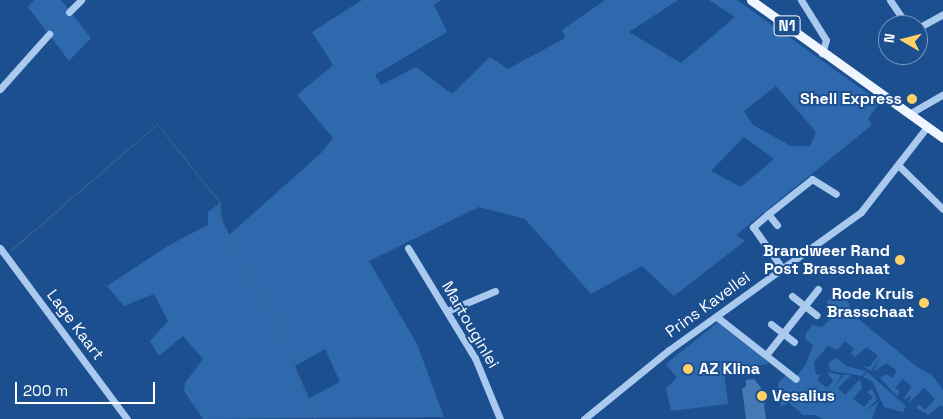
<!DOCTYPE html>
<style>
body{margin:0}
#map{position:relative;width:943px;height:419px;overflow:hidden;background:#1b4f8f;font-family:"Space Grotesk",sans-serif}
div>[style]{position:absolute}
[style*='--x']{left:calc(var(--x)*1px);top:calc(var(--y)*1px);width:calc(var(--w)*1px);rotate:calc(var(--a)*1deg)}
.green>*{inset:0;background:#2e69ad}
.stream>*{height:1px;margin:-0.5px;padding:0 0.5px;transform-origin:0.5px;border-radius:0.5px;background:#3c6290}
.building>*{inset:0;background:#4478b7}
.minor>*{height:7px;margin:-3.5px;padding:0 3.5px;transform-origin:3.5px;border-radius:3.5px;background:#a9c9ee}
.major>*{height:9px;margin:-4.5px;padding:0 4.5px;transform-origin:4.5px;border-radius:4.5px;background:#f0f6ff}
.dots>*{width:14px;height:14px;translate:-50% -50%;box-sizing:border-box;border:2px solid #1b4f8f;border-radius:50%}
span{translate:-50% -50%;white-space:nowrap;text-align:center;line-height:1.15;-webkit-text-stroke:4px #1b4f8f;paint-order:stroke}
.shield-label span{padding:1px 4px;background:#1b4f8f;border:1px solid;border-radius:4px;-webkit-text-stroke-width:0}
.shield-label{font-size:15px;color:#fff;font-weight:700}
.poi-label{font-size:16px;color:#fff;font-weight:700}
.right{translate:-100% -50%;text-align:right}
.left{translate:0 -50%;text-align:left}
.street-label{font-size:16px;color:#fff}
.north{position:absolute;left:878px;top:15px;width:50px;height:50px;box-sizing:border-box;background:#1b4f8f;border:1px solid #7695bc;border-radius:50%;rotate:278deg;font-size:14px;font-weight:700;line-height:20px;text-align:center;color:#fff}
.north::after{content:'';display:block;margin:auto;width:18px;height:22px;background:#ffd166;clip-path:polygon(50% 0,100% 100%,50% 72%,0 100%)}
.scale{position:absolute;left:15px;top:382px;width:140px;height:22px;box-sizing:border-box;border:2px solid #fff;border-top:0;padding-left:6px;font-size:15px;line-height:18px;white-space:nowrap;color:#fff;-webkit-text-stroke:4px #1b4f8f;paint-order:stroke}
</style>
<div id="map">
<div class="green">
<div style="clip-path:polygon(34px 0,61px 0,91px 38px,69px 61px,28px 7px)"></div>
<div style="clip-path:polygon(evenodd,362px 0,441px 0,434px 5px,447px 32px,375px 75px,381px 85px,416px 67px,452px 94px,490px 57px,508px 69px,565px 38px,562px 30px,605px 0,678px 0,629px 32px,681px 63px,735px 17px,709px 0,737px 0,880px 102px,868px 119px,872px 125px,736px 235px,745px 241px,674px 296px,642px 266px,591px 294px,525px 219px,479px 207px,369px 261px,417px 344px,444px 417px,203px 419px,184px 391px,185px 383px,203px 359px,183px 336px,159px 356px,150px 341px,168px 321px,154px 294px,124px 306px,107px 286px,171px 244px,208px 225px,208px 212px,220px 203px,221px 219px,229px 235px,321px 153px,333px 138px,297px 95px,333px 65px,312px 32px,362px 0,776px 86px,816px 132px,810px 146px,791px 146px,753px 125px,744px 111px,776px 86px,362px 0,744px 137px,774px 159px,741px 187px,711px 171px,744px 137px,362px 0,325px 349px,340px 382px,309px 398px,295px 366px,325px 349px)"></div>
<div style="clip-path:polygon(839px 290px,847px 293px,850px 312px,917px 367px,932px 375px,943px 390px,943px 407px,940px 405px,929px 415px,916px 408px,919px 404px,925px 410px,935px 399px,924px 388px,908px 404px,911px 395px,903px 401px,911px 387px,909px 384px,903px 379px,895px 388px,900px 392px,897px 396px,880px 378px,887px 374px,892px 378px,897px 371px,887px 363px,873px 372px,881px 356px,871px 371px,862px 366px,869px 367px,878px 356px,867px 347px,855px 357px,851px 353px,854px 349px,845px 341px,837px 350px,828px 346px,814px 362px,816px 375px,821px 374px,817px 380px,827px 388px,833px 381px,827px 372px,842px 375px,832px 390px,844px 375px,851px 375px,838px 388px,845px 395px,860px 379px,862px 388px,853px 399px,864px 407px,873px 397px,867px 392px,872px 389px,877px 400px,863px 412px,878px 402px,872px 419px,822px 419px,816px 415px,803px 415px,789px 403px,781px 406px,778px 383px,787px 374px,794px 380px,806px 364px,813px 345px,805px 339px,806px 333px,812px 325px,822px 327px,833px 317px,833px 310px,826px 302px)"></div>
<div style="clip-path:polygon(718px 322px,770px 364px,724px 370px,728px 404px,671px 411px,666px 388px,677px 378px,666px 364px)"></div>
<div style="clip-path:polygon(837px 358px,846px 366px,866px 371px,862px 376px,831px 371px,828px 363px)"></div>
<div style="clip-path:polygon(867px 372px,906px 406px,903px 412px,884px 407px,873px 382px,863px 377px)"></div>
</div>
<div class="stream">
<div style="--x:11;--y:250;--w:193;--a:-40.8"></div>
<div style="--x:157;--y:124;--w:101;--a:51.4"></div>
<div style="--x:220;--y:203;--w:16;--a:86"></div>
<div style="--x:221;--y:219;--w:65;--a:64.6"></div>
<div style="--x:249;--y:278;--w:41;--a:54"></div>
<div style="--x:273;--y:311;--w:116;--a:68.7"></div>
</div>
<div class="building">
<div style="clip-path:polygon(754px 379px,768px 397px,764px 404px,766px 419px,746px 419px,742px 388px,746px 387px,746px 380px)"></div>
</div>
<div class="minor">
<div style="--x:801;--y:0;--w:47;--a:58"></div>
<div style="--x:826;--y:40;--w:14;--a:107"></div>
<div style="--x:890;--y:0;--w:30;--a:56"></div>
<div style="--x:69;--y:12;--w:17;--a:-45"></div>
<div style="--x:918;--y:28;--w:29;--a:-29"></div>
<div style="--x:0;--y:89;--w:74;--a:-48.3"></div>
<div style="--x:909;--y:114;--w:39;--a:-30"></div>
<div style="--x:898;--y:165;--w:63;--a:44.4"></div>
<div style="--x:768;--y:214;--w:56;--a:-38.5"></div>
<div style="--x:812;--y:179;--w:28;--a:32"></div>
<div style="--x:777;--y:225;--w:14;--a:-129"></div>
<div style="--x:768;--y:214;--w:20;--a:139"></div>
<div style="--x:753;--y:227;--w:50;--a:54.7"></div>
<div style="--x:0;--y:248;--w:213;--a:53.4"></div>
<div style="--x:408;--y:248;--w:129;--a:58.7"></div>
<div style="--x:475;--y:358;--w:66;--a:67.7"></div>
<div style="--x:792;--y:296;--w:31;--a:38"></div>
<div style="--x:447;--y:311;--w:52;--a:-22.6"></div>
<div style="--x:717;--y:317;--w:100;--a:38.1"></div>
<div style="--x:771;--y:324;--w:29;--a:38"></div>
<div style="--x:766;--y:355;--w:84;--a:-51.8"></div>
<div style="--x:584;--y:419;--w:109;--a:-39.1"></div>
<div style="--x:669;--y:350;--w:236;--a:-35.7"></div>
<div style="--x:861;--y:212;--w:108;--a:-52.2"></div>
</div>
<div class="major">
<div style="--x:751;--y:0;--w:236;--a:35.7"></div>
</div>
<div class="dots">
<div style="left:912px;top:99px;background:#ffd166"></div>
<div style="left:900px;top:260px;background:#ffd166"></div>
<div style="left:924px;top:303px;background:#ffd166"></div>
<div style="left:688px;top:369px;background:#ffd166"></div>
<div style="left:762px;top:396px;background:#ffd166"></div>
</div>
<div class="shield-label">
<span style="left:787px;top:26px">N1</span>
</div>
<div class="poi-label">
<span class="right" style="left:902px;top:99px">Shell Express</span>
<span class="right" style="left:890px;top:260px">Brandweer Rand<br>Post Brasschaat</span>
<span class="right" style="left:914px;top:303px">Rode Kruis<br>Brasschaat</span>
<span class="left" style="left:699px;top:369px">AZ Klina</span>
<span class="left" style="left:772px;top:396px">Vesalius</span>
</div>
<div class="street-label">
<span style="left:708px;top:305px;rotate:-36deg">Prins Kavellei</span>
<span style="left:75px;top:325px;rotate:53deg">Lage Kaart</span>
<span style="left:470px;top:325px;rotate:60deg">Martouginlei</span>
</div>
<div class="north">N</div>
<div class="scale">200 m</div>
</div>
